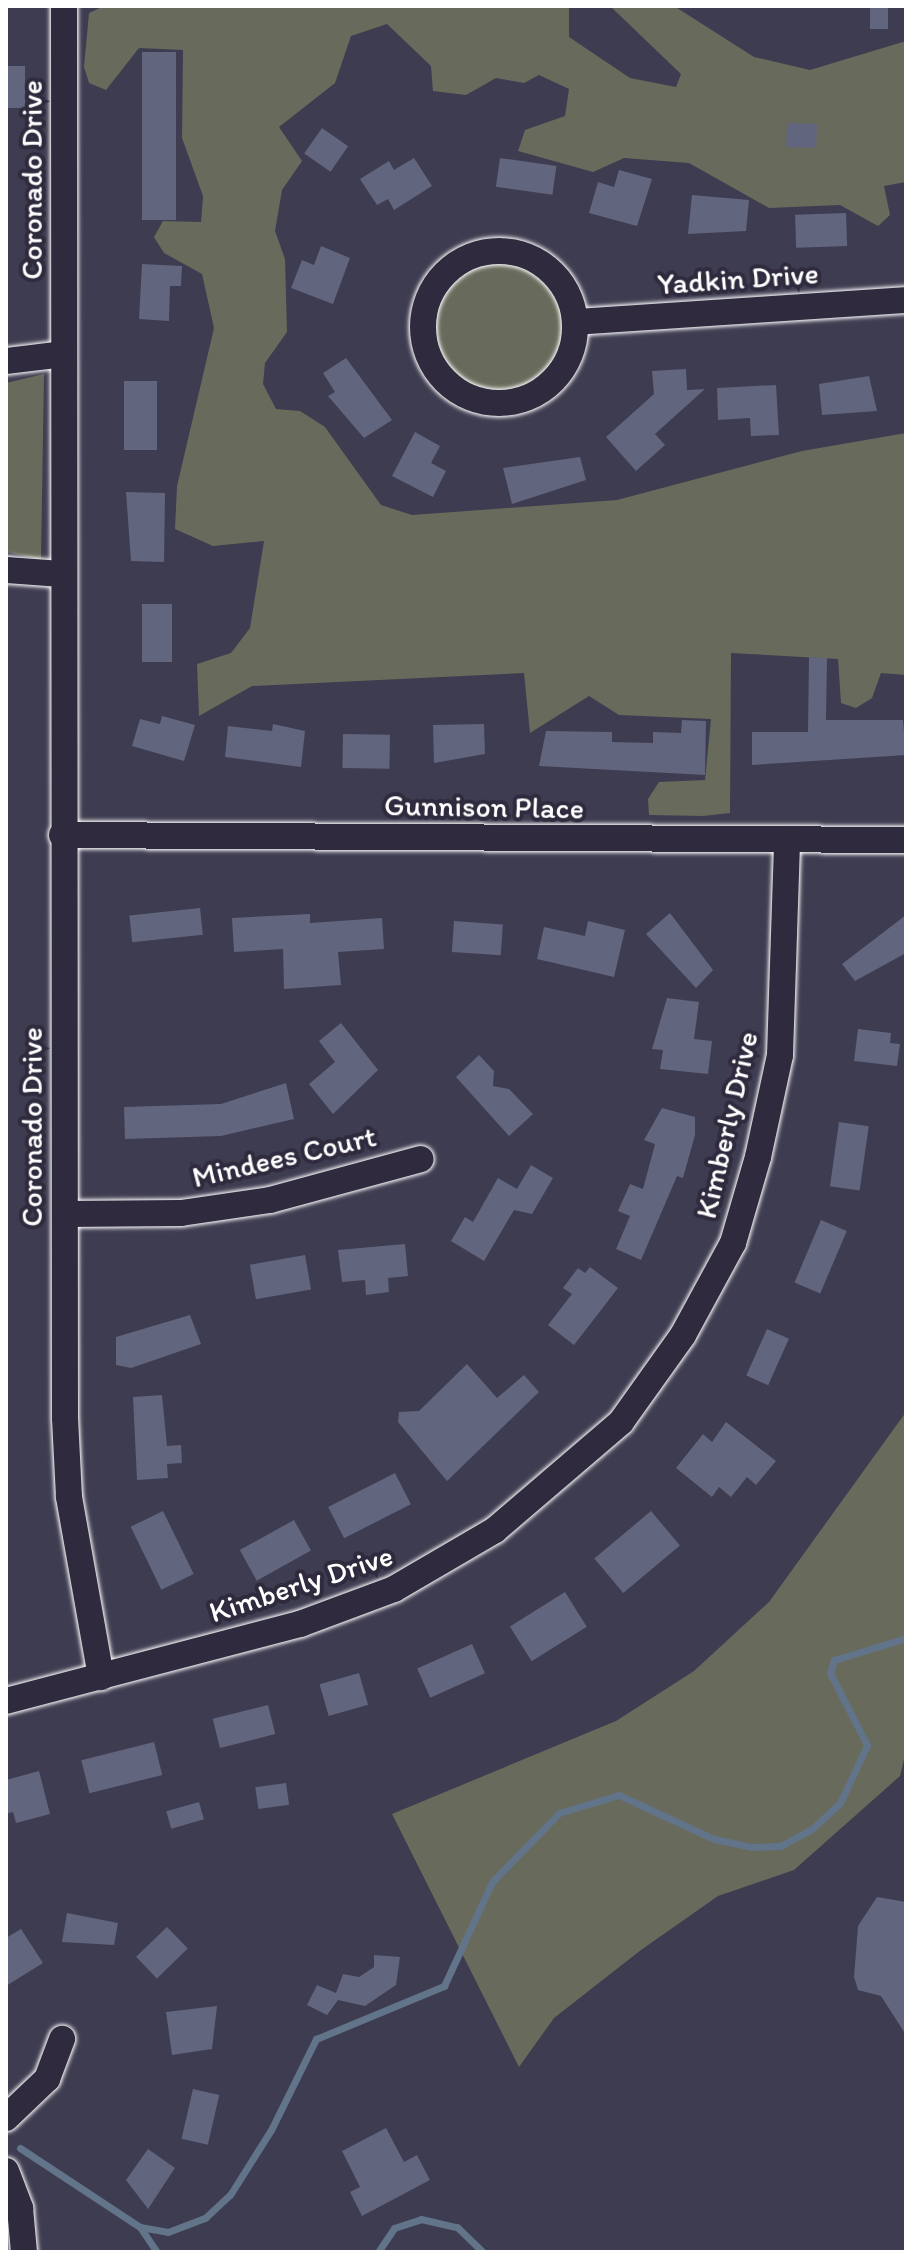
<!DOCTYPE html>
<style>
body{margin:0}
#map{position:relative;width:912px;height:2258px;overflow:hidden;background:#3e3c50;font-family:Itim,sans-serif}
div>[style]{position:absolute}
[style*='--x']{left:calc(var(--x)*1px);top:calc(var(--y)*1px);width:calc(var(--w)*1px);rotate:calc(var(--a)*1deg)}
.green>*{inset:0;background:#686a5b}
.round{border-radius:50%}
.stream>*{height:7px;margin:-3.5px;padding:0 3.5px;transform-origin:3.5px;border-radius:3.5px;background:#627489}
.building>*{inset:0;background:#61657e;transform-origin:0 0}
.roads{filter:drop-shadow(0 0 2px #fff) drop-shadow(0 0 2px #fff)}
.minor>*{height:26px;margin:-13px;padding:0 13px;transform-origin:13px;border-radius:13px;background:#2f2a3d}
.minor>.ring{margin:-13px;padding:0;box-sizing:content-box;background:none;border:26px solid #2f2a3d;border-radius:50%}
span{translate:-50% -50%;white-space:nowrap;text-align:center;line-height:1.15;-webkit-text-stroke:8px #2f2a3d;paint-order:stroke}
.street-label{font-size:30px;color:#fff}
.frame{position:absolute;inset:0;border:8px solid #fff;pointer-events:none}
</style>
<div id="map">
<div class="green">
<div style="clip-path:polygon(104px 6px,569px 6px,569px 37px,630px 78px,676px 87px,681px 74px,610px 6px,674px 6px,754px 57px,810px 70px,906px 41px,906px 182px,884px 186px,890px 215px,878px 226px,840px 205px,769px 208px,689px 163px,624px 158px,593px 172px,518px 151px,525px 130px,565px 116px,569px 89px,539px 75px,524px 83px,496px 78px,466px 95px,433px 91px,431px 66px,387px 24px,351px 36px,335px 83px,279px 127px,302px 161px,282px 190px,275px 231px,285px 259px,287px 332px,265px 363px,263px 384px,276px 409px,300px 411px,325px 427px,381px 505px,412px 515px,617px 500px,802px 451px,906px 433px,906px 675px,881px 673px,872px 698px,856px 708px,841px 703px,838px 659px,731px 653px,730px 813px,703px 816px,649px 815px,648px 799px,659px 782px,705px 780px,711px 719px,619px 715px,589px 696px,530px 733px,524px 673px,252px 686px,199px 716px,197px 664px,231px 653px,250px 628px,264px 541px,213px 546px,175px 529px,177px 486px,214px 328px,202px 274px,164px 253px,154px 237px,163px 221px,201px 222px,203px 196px,182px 138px,183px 50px,139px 48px,106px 90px,89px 83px,84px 67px,89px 13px)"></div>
<div class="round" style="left:433px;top:262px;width:130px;height:130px"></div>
<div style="clip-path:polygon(44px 374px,41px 560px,6px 552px,6px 383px)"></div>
<div style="clip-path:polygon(906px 1412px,906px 1751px,900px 1776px,794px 1870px,718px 1896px,641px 1950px,554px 2018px,519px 2067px,392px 1814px,616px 1721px,694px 1671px,769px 1602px)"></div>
</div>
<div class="stream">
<div style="--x:20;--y:2148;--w:144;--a:33.4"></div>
<div style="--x:140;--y:2227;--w:28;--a:10"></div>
<div style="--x:168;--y:2232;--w:40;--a:-21"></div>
<div style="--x:205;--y:2218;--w:34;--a:-43"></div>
<div style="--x:230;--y:2195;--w:77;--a:-57.8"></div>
<div style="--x:271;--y:2130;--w:102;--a:-63.7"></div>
<div style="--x:316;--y:2039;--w:139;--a:-22.5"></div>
<div style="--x:444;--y:1986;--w:115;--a:-65.2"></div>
<div style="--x:492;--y:1882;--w:96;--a:-45.8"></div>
<div style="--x:559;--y:1813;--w:63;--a:-16.7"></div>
<div style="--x:619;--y:1795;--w:105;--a:24.9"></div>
<div style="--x:714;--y:1839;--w:38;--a:12"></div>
<div style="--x:751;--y:1847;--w:29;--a:-2"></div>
<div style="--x:780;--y:1846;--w:36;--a:-28"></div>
<div style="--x:812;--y:1829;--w:38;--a:-43"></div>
<div style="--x:840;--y:1803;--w:64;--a:-65"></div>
<div style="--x:867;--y:1745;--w:81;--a:-117.2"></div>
<div style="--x:830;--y:1673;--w:14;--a:-73"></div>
<div style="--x:834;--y:1660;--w:75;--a:-17"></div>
<div style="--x:140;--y:2227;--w:30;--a:56"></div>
<div style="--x:378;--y:2252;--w:29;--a:-56"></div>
<div style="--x:394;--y:2228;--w:28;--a:-18"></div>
<div style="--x:421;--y:2219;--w:37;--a:13"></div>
<div style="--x:457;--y:2227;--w:36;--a:44"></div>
</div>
<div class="building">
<div style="left:870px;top:6px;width:18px;height:23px"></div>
<div style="left:142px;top:52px;width:34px;height:168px"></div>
<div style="left:6px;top:66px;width:19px;height:42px"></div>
<div style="left:787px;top:123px;width:30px;height:24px;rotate:2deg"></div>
<div style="left:322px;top:128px;width:32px;height:31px;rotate:35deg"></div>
<div style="clip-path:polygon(414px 158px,432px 186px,394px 210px,388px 199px,377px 205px,360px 179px,389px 161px,394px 170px)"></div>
<div style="left:500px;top:158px;width:57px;height:29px;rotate:8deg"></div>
<div style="clip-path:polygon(619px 170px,652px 179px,637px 226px,589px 213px,598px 182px,614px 187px)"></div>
<div style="clip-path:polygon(692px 195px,749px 200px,746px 231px,688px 234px)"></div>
<div style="left:846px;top:213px;width:33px;height:51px;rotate:88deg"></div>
<div style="clip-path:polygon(321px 246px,350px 258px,333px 304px,291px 288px,302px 260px,314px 265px)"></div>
<div style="clip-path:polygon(142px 264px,182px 266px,181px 286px,170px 286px,169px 321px,139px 319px)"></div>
<div style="clip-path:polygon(346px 358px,392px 420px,364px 438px,328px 396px,335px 392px,323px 373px)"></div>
<div style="clip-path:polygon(686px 369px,687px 390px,705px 389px,655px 434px,665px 445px,636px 471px,606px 437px,654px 394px,652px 371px)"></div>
<div style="clip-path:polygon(869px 376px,877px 411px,822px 415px,819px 384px)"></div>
<div style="left:124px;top:381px;width:33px;height:69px"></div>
<div style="clip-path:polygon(776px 385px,779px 435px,751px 436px,750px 418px,718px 420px,717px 388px)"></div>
<div style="clip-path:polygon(415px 432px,440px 446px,431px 463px,446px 471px,433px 497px,392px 476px)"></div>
<div style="clip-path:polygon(580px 457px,586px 480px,512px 504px,503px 468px)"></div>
<div style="clip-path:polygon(126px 492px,165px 493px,164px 562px,131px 561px)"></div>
<div style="left:142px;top:604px;width:30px;height:58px"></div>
<div style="clip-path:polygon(809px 657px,827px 658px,826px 720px,903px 720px,906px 755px,752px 765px,752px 732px,808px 732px)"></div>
<div style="clip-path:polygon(162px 716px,195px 725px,184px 761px,132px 746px,140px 719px,160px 724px)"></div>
<div style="clip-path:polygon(682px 720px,706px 721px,705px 775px,539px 766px,546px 731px,612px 732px,612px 742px,653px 743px,653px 732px,681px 733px)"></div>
<div style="clip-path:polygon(273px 724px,305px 731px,301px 767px,225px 757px,228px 726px,272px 731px)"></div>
<div style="clip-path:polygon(484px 724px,485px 754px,434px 763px,433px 725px)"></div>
<div style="left:343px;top:734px;width:47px;height:34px;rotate:1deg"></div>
<div style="left:200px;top:908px;width:27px;height:71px;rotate:84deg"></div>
<div style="clip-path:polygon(670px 913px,713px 970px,696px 988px,646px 934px)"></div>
<div style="clip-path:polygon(310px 914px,310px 923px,382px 918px,384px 949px,338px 952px,341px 985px,284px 989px,283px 949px,234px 952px,232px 918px)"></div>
<div style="clip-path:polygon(906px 915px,906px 953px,855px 981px,842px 964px)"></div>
<div style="left:454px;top:921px;width:49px;height:31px;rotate:4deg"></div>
<div style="clip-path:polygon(588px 921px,625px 930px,614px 977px,537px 959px,544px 927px,585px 936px)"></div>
<div style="clip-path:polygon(667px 998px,699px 1002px,694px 1039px,712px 1041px,708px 1074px,660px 1069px,663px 1050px,652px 1049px)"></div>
<div style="clip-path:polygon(341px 1023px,378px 1070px,333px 1114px,309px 1084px,335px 1062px,319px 1041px)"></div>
<div style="clip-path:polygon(858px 1029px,891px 1033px,890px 1043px,900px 1044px,897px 1066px,854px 1061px)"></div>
<div style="clip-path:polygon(479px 1055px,494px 1071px,493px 1086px,509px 1089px,533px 1114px,509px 1136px,456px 1077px)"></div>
<div style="clip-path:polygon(286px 1083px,294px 1119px,221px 1136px,125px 1139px,124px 1107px,221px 1104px)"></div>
<div style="clip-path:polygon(662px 1108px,695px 1117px,695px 1135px,683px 1178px,677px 1176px,641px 1260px,616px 1249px,630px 1216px,618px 1211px,630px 1184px,643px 1189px,655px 1144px,644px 1140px)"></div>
<div style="left:839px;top:1122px;width:30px;height:65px;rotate:8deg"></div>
<div style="clip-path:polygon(531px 1165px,553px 1178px,532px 1214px,514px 1210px,484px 1261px,451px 1241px,465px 1217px,473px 1222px,498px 1178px,517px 1189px)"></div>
<div style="left:821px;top:1220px;width:28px;height:68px;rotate:23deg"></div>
<div style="clip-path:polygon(405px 1244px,408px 1276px,388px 1278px,389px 1292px,366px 1295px,365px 1280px,342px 1282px,338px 1250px)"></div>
<div style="left:305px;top:1255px;width:35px;height:56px;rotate:80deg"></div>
<div style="clip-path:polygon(590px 1267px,618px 1288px,574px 1345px,548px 1325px,572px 1294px,563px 1288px,578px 1268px,585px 1273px)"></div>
<div style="clip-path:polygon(190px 1315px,201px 1344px,131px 1368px,116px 1365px,116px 1337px)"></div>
<div style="left:767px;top:1329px;width:24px;height:51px;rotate:24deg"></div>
<div style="clip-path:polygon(467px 1364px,497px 1398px,524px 1375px,539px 1392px,447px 1481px,398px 1422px,399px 1412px,419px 1411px)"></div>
<div style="clip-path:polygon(162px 1395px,167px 1446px,181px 1445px,182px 1463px,167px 1464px,168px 1478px,137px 1480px,133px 1397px)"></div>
<div style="clip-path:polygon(726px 1422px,776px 1461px,756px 1485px,747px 1477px,731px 1497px,719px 1487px,712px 1497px,676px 1468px,703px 1434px,712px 1442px)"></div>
<div style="left:395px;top:1473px;width:35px;height:75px;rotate:63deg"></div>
<div style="left:163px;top:1511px;width:70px;height:36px;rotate:64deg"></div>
<div style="left:651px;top:1511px;width:45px;height:74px;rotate:50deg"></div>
<div style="left:294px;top:1520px;width:35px;height:62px;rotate:61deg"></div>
<div style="left:565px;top:1592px;width:41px;height:65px;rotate:58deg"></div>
<div style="left:472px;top:1644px;width:32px;height:60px;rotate:66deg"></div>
<div style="left:359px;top:1673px;width:33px;height:41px;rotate:74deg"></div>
<div style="left:268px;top:1705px;width:30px;height:57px;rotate:76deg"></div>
<div style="left:154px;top:1742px;width:34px;height:75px;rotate:76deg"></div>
<div style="clip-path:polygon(39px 1771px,50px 1814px,16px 1823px,13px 1812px,6px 1814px,6px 1780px)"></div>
<div style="left:286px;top:1783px;width:22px;height:31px;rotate:82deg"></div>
<div style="left:199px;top:1802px;width:18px;height:34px;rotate:74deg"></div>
<div style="clip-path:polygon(877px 1897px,906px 1902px,906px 2035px,881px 1996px,858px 1990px,854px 1977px,858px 1926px)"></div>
<div style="clip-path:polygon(67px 1913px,118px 1923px,114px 1945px,62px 1942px)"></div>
<div style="left:167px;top:1927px;width:30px;height:43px;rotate:46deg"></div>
<div style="clip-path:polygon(21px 1929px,43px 1963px,6px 1986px,6px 1938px)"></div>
<div style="clip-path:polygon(374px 1955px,400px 1957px,396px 1985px,365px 2006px,338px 2000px,327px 2015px,307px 2005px,317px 1985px,336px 1993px,343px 1974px,359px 1977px,374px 1967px)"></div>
<div style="clip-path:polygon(217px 2006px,212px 2049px,172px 2055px,166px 2012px)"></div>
<div style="left:193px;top:2089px;width:27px;height:51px;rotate:13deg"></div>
<div style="clip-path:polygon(386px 2128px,404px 2162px,417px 2155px,430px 2180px,362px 2216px,350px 2192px,360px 2187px,342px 2151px)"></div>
<div style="clip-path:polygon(148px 2149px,175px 2168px,148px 2209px,126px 2180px)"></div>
</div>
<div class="roads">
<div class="minor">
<div style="--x:64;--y:6;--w:1412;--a:89.96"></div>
<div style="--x:65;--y:1418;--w:79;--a:87.1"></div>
<div style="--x:69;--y:1497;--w:183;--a:79.9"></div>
<div class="ring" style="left:423px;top:251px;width:126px;height:126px"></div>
<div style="--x:575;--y:322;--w:332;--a:-3.8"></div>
<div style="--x:6;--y:361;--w:58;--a:-6.9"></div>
<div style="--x:6;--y:570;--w:56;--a:4.1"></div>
<div style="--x:62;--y:835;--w:844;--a:0.34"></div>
<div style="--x:65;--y:1214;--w:116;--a:-0.5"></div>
<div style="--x:181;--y:1213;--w:90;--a:-8.3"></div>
<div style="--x:270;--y:1200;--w:156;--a:-15.2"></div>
<div style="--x:6;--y:1701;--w:304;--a:-14.7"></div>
<div style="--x:300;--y:1624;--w:100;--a:-20.4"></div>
<div style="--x:394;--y:1589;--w:117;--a:-30.3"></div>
<div style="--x:495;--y:1530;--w:166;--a:-40.6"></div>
<div style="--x:621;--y:1422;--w:107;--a:-54.5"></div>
<div style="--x:683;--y:1335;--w:105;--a:-61.5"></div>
<div style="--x:733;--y:1243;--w:90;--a:-73.8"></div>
<div style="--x:758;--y:1157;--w:104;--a:-77.8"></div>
<div style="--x:780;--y:1055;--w:214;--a:-88.1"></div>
<div style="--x:6;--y:2118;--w:57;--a:-43.6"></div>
<div style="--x:47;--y:2079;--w:43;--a:-69.4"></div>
<div style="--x:6;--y:2171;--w:40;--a:69"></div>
<div style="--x:20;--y:2208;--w:44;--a:84.8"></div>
</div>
</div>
<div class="street-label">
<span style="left:32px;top:180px;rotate:-90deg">Coronado Drive</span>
<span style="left:738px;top:279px;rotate:-4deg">Yadkin Drive</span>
<span style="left:484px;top:807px;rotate:1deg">Gunnison Place</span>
<span style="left:727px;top:1125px;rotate:-77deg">Kimberly Drive</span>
<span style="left:32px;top:1127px;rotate:-90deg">Coronado Drive</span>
<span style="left:284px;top:1157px;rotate:-13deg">Mindees Court</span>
<span style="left:301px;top:1584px;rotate:-18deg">Kimberly Drive</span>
</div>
<div class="frame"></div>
</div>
